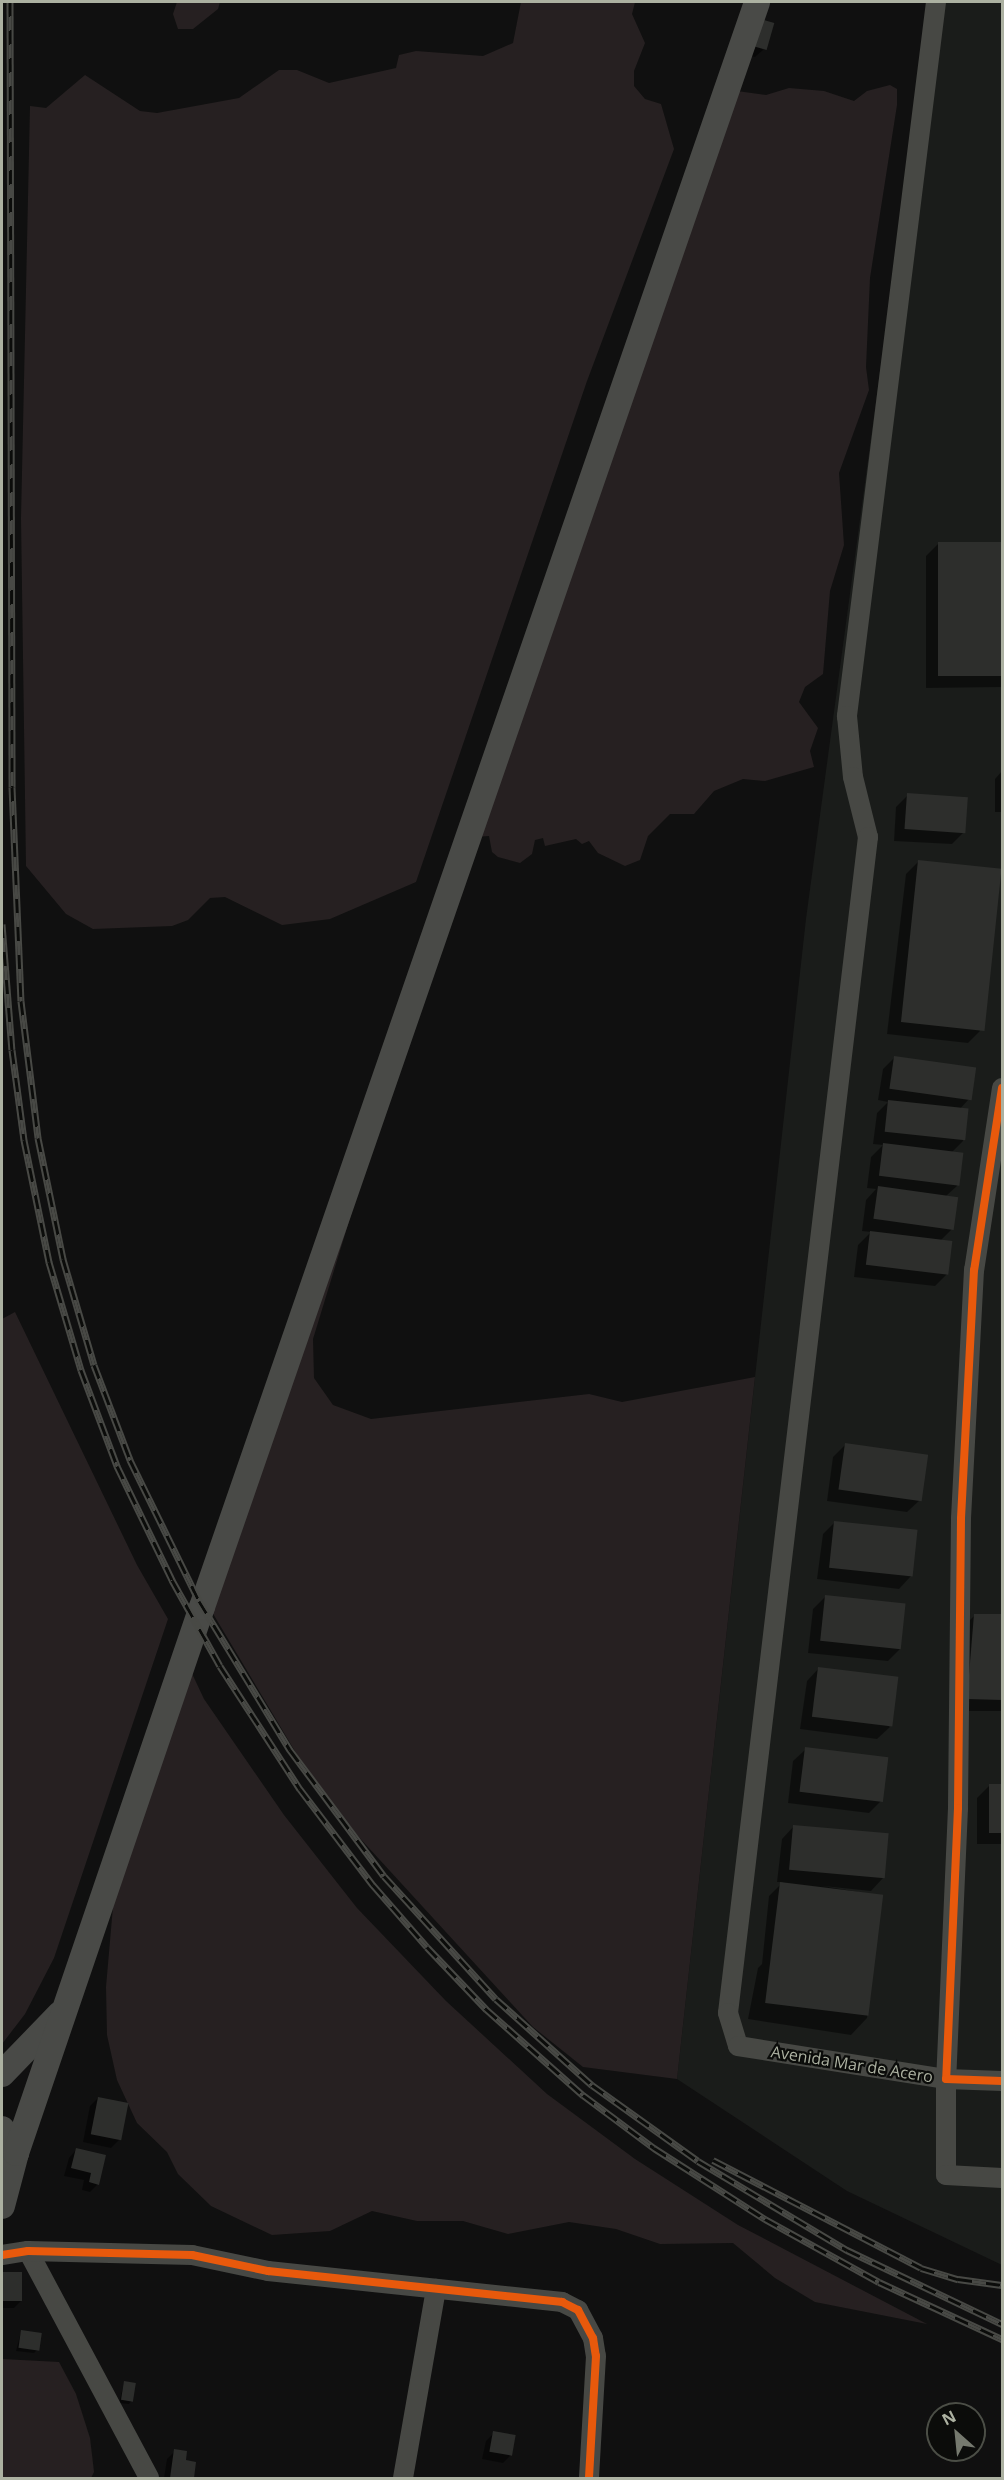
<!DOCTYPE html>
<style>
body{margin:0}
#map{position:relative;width:1004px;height:2480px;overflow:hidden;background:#101010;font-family:"Open Sans",sans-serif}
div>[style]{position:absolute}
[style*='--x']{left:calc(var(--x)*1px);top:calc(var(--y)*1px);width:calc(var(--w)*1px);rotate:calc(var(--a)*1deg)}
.built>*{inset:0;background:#1a1c1a}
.green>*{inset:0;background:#262021}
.shadow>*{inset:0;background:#0007}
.building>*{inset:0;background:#2d2e2c;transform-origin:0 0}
.minor>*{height:20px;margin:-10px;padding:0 10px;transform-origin:10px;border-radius:10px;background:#474844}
.major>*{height:26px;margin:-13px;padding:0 13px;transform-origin:13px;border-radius:13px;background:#494a47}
.rail>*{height:7px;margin-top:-3.5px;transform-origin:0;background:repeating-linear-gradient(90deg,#0b0c0a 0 14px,#484945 0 28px);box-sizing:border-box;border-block:2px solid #484945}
.cycleway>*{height:8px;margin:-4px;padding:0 4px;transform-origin:4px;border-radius:4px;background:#e8590c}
span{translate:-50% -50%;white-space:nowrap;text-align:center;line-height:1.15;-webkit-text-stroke:4.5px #0b0c0a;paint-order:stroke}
.street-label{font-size:16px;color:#acb1a1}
.frame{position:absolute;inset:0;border:3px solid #acb1a1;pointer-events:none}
.north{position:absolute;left:926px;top:2402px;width:60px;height:60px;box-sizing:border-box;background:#0b0c0a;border:2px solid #4b4e46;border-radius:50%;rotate:333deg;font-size:16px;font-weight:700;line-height:24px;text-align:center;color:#acb1a1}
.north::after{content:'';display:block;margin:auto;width:21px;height:27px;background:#75796e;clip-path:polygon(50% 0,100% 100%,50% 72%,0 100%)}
</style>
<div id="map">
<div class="built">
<div style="clip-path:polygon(930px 2px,1002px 2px,1002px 2265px,847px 2191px,677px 2079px,806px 919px)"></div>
</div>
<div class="green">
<div style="clip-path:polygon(177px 2px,220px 2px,218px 9px,193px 29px,178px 29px,173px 14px)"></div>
<div style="clip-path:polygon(521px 2px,635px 2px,632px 14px,645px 43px,634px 71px,634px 86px,645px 99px,661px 104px,674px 149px,587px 381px,416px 882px,330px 919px,282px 925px,225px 897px,210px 898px,188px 920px,172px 926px,93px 929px,66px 914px,26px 866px,21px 518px,30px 106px,46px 108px,85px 75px,140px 111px,157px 113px,239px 98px,279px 70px,297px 70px,329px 83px,396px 68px,399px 55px,416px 51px,483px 56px,513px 43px)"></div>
<div style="clip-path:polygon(890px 85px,897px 89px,897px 105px,870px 278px,866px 367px,869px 390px,839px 473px,844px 545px,830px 591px,823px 674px,805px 687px,799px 702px,818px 728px,810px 751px,814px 767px,765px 781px,743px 779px,714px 791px,694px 814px,670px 814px,648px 836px,640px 860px,625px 866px,598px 853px,589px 841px,582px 844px,576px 839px,545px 846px,543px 838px,535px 840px,532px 854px,520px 863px,498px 857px,492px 852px,489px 836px,475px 837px,737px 91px,766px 95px,789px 88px,824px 91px,854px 101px,867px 91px)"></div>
<div style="clip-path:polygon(373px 1143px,313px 1339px,314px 1378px,333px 1405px,371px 1419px,589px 1394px,622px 1402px,755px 1377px,677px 2079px,583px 2067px,533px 2027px,346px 1823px,302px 1763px,209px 1607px)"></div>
<div style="clip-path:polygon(15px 1312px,137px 1565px,168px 1619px,54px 1958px,25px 2014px,2px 2044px,2px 1319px)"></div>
<div style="clip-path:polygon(188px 1665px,204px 1699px,284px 1815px,357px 1908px,446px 2001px,547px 2094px,635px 2159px,738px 2225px,927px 2324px,815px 2302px,775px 2278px,733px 2243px,660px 2244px,616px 2229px,569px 2222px,508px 2234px,463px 2221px,417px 2221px,372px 2211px,330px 2231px,272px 2235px,211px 2206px,178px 2174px,167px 2152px,137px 2123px,117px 2080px,107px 2035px,106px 1987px,114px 1895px)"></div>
<div style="clip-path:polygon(2px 2359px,59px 2362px,76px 2394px,90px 2438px,94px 2472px,91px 2478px,2px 2478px)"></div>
</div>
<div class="shadow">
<div style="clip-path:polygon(750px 27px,763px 50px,755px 57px,741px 53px)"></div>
<div style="clip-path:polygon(1002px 543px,1002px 687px,926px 688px,926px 556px,938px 544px)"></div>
<div style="clip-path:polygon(1002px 771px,1002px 812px,995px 812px,995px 779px)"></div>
<div style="clip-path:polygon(908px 795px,964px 832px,952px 844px,894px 841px,896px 807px)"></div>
<div style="clip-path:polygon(919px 861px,980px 1031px,968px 1043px,887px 1034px,906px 874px)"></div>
<div style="clip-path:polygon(895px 1057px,969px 1099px,959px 1110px,963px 1141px,951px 1153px,957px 1186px,946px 1196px,952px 1229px,940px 1241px,947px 1274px,935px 1286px,854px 1277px,858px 1245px,871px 1232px,862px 1231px,866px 1200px,876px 1189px,867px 1188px,871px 1157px,883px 1145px,873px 1144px,877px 1113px,888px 1102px,878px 1100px,883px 1069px)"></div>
<div style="clip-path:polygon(846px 1444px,920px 1500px,907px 1512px,827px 1501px,833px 1457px)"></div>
<div style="clip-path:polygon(835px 1522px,911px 1576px,899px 1589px,817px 1579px,823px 1534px)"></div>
<div style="clip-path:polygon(826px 1596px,900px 1649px,888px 1661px,808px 1653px,813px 1609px)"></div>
<div style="clip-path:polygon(974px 1616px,1002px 1616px,1002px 1711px,955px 1711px,962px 1628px)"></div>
<div style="clip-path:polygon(819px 1668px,890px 1727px,877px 1739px,800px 1729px,807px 1681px)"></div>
<div style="clip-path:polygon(806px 1749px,881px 1801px,869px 1813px,788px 1803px,793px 1761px)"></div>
<div style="clip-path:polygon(1002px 1785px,1002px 1844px,977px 1844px,977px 1798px,989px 1786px)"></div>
<div style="clip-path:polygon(794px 1826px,883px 1878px,871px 1891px,823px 1886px,882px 1896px,867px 2018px,851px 2035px,748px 2019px,758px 1968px,762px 1964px,769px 1896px,783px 1882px,777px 1882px,782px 1839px)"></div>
<div style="clip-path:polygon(98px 2098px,119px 2140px,111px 2148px,83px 2142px,90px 2106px)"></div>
<div style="clip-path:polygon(76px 2150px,98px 2184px,90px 2192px,82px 2190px,84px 2180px,64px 2176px,69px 2158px)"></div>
<div style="clip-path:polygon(21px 2273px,22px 2300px,14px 2308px,2px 2308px,2px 2274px)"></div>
<div style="clip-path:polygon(21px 2332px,38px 2349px,34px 2353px,16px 2351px)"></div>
<div style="clip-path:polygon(124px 2383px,132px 2400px,129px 2404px,119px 2403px)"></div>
<div style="clip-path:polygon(494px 2433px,511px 2455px,503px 2463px,482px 2459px,486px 2441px)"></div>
<div style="clip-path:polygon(175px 2451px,184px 2462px,195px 2463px,193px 2478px,164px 2478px,167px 2459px)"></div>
</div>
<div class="building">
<div style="left:757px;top:18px;width:18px;height:28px;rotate:16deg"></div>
<div style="left:938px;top:542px;width:64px;height:134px"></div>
<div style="left:907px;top:793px;width:61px;height:36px;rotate:4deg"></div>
<div style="left:918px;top:860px;width:84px;height:163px;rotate:6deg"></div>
<div style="left:894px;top:1056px;width:83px;height:33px;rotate:8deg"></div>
<div style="left:888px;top:1100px;width:81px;height:32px;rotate:6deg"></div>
<div style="left:883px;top:1143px;width:81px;height:33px;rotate:7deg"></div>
<div style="left:878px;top:1186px;width:81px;height:33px;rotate:8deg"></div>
<div style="left:870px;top:1231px;width:83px;height:34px;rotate:7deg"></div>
<div style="left:845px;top:1443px;width:84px;height:47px;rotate:8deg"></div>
<div style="left:834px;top:1521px;width:84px;height:47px;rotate:6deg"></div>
<div style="left:825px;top:1595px;width:81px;height:46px;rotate:6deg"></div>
<div style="clip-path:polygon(974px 1614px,1002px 1614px,1002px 1700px,967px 1699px)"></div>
<div style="left:818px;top:1667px;width:81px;height:50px;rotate:7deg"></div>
<div style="left:805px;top:1747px;width:84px;height:45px;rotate:7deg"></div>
<div style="left:989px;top:1784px;width:13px;height:49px"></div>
<div style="left:793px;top:1825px;width:96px;height:45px;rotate:5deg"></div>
<div style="left:780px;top:1882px;width:104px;height:122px;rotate:7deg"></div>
<div style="left:98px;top:2097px;width:31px;height:38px;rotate:11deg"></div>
<div style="clip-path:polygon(76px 2148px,106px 2155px,99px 2185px,89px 2182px,91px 2173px,71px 2168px)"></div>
<div style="left:2px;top:2272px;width:20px;height:29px"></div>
<div style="left:21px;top:2330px;width:21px;height:18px;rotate:8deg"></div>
<div style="left:124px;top:2381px;width:12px;height:19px;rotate:9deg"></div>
<div style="left:493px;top:2431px;width:23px;height:21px;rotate:10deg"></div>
<div style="clip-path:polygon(174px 2449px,187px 2451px,186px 2460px,196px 2462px,194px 2478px,170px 2478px)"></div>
</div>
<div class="minor">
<div style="--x:936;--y:2;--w:720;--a:97.11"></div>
<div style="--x:847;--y:716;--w:61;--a:84.4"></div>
<div style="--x:853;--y:777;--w:62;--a:76"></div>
<div style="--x:868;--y:837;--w:1184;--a:96.79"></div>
<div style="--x:728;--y:2013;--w:34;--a:73"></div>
<div style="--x:738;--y:2046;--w:211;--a:9"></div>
<div style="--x:946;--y:2079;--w:56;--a:2"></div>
<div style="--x:1002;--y:1088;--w:184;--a:98.7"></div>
<div style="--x:974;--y:1270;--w:249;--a:93"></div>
<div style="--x:961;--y:1519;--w:289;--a:90.6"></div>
<div style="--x:958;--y:1808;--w:271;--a:92.5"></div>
<div style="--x:946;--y:2079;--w:96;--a:90"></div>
<div style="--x:946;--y:2175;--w:56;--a:3.1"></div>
<div style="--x:28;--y:2251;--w:257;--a:61.9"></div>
<div style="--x:2;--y:2255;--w:26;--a:-9"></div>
<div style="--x:28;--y:2251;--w:164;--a:1.4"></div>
<div style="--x:192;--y:2255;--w:78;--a:11.9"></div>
<div style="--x:268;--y:2271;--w:296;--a:6"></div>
<div style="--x:562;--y:2302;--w:18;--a:27"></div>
<div style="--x:578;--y:2310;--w:32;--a:62"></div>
<div style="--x:593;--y:2338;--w:18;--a:81"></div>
<div style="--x:596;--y:2356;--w:122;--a:93.3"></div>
<div style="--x:403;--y:2478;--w:192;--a:-80.1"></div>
</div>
<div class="major">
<div style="--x:2;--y:2074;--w:83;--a:-46"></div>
<div style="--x:2;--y:2129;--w:28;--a:60"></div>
<div style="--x:2;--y:2206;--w:55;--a:-75.2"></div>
<div style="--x:16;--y:2153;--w:577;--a:-71.19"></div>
<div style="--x:202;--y:1607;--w:1698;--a:-70.92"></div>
</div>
<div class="rail">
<div style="--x:10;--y:2;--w:785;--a:89.85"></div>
<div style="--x:12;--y:787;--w:214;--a:87.6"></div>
<div style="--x:21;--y:1001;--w:138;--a:82.9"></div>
<div style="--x:38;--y:1138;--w:124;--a:78.3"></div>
<div style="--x:63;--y:1259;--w:110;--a:73.7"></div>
<div style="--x:94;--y:1365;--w:102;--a:69.2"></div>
<div style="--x:130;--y:1460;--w:157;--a:63.9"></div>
<div style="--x:199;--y:1601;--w:175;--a:58.6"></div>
<div style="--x:290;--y:1750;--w:157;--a:53.3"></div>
<div style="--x:384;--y:1876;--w:166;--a:47.7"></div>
<div style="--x:496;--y:1999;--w:129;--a:41.9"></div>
<div style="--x:592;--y:2085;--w:130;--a:35.6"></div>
<div style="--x:698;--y:2161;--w:174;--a:30.9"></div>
<div style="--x:847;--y:2250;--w:172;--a:25.5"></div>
<div style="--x:2;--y:924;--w:126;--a:85.5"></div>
<div style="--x:12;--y:1050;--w:91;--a:82.4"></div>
<div style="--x:24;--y:1140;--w:125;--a:78.4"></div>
<div style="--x:49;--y:1262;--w:113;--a:73.5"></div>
<div style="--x:81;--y:1370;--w:103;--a:69.4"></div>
<div style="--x:117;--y:1466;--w:127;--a:64.2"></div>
<div style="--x:172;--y:1580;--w:98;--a:60.8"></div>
<div style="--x:220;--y:1666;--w:147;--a:57"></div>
<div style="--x:300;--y:1789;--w:121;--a:52.8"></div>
<div style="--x:373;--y:1885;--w:82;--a:48.9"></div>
<div style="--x:427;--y:1947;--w:86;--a:46.4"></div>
<div style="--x:486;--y:2009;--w:130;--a:41.6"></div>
<div style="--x:583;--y:2095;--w:89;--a:36.7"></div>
<div style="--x:654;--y:2148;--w:132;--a:32.6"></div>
<div style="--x:765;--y:2219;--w:130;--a:28.9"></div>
<div style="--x:879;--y:2282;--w:136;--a:24.9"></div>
<div style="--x:713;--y:2160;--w:234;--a:27.4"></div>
<div style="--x:921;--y:2268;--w:39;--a:17"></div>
<div style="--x:958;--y:2279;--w:44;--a:7.8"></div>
</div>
<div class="cycleway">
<div style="--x:1002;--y:1088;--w:184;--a:98.7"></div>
<div style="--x:974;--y:1270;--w:249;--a:93"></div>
<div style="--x:961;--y:1519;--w:289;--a:90.6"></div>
<div style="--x:958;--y:1808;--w:271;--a:92.5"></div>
<div style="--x:946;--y:2079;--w:56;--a:2"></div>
<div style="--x:2;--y:2255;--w:26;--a:-9"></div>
<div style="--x:28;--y:2251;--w:164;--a:1.4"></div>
<div style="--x:192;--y:2255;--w:78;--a:11.9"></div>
<div style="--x:268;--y:2271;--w:296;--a:6"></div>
<div style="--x:562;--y:2302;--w:18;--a:27"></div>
<div style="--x:578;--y:2310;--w:32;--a:62"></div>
<div style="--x:593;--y:2338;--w:18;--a:81"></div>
<div style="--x:596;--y:2356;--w:122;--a:93.3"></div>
</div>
<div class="street-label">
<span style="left:852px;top:2064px;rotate:9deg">Avenida Mar de Acero</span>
</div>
<div class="frame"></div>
<div class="north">N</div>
</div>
